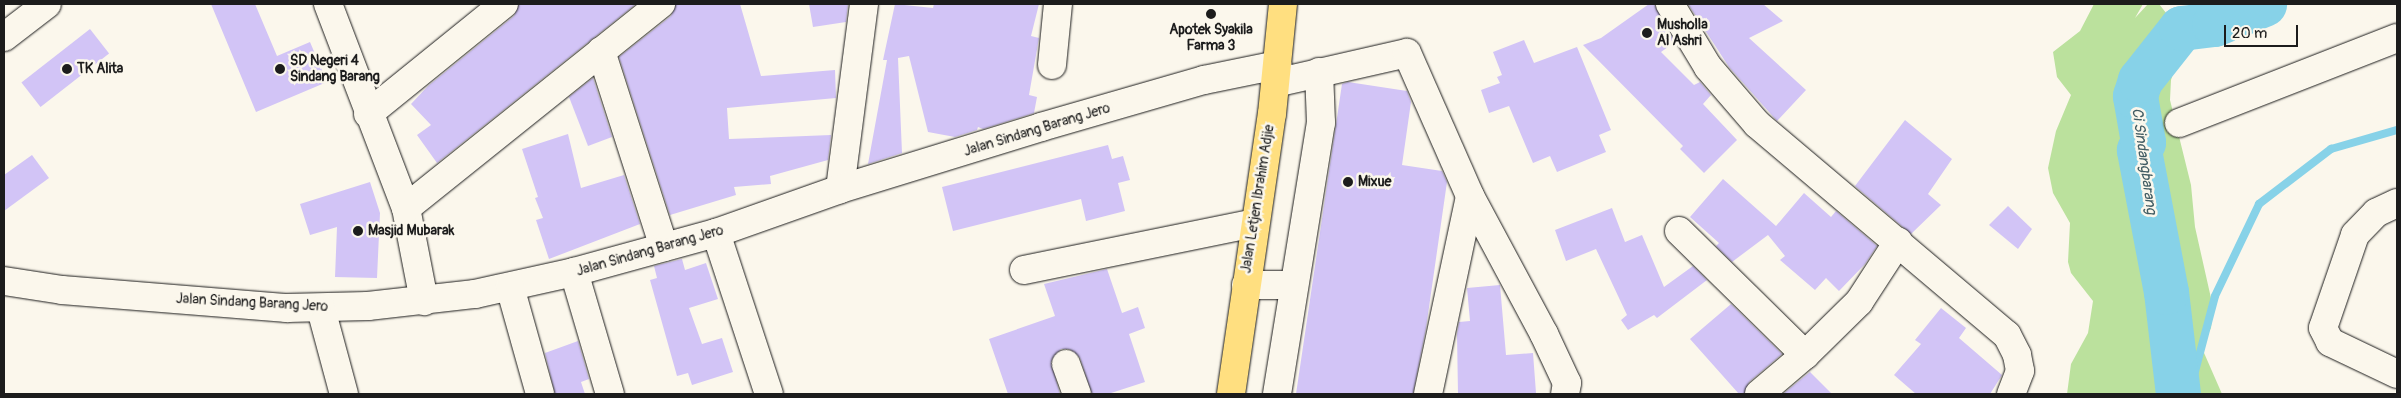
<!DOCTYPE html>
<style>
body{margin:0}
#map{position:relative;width:2401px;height:398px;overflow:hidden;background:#fbf7ec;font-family:Pangolin,sans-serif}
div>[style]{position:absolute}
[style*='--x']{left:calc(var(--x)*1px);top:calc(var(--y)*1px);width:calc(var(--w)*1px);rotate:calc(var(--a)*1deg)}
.green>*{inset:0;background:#bbe19d}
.stream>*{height:8px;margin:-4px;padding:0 4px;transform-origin:4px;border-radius:4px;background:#87d2e8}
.river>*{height:45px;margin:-22.5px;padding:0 22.5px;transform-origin:22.5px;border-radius:22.5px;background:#87d2e8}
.building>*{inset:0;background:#d2c4f6;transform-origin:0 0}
.roads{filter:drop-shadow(0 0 1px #1c1c1c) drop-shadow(0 0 1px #1c1c1c)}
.minor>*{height:28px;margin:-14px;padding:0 14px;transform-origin:14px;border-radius:14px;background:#fbf7ec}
.major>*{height:28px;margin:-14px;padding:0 14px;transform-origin:14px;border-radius:14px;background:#ffdf80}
.dots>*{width:14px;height:14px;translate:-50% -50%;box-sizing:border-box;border:2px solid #fbf7ec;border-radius:50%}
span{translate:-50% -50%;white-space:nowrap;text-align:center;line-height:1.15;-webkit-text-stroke:5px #fbf7ec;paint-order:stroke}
.poi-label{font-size:14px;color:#1c1c1c;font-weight:700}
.left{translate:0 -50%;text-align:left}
.street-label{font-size:14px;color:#1c1c1c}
.water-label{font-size:15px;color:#415c63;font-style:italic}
.frame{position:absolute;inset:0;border:5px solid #1c1c1c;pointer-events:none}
.scale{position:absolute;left:2224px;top:25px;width:74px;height:22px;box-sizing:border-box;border:2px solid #1c1c1c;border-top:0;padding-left:6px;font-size:15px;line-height:18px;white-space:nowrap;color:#1c1c1c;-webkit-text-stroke:4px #fbf7ec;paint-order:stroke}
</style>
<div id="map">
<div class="green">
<div style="clip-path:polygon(2094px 4px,2143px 4px,2135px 18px,2148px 4px,2159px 4px,2185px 37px,2171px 80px,2170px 100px,2191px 185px,2195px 227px,2213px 307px,2211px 328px,2201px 346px,2222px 394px,2067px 394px,2071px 364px,2088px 333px,2093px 301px,2071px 273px,2068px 262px,2070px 223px,2053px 193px,2048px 168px,2056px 131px,2071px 95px,2057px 77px,2053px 52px,2080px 31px)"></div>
</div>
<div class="stream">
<div style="--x:2189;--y:394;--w:101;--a:-75.1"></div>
<div style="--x:2215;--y:296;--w:102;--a:-64.4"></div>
<div style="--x:2259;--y:204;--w:91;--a:-37.4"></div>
<div style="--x:2331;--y:149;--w:69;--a:-16.1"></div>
</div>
<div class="river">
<div style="--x:2178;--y:394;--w:103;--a:-96.7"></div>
<div style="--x:2166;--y:292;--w:145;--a:-100.8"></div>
<div style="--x:2139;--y:150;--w:9;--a:-63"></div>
<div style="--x:2143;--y:142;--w:47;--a:-99.9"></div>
<div style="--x:2135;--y:96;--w:17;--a:-73"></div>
<div style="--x:2140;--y:80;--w:66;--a:-51.7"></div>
<div style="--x:2181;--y:28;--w:33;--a:-7"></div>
<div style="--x:2214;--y:24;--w:54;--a:-21.8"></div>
</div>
<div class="building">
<div style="clip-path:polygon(211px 4px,255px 4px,277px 56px,310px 42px,327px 82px,256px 112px)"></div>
<div style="clip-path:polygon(519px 4px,636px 4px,437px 163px,417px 135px,431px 125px,411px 104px,428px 86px,514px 16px)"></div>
<div style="clip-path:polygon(676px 4px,740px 4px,761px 76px,835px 70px,836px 98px,727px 108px,729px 139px,831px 135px,828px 160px,770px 176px,771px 184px,734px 187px,736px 195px,670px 215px,619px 57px,671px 16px)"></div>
<div style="clip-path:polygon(809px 4px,848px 4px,846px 22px,813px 27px)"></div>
<div style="clip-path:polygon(895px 4px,933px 8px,934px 4px,1039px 4px,1031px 36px,1039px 38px,1029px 95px,1037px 97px,1034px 113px,983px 129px,978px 127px,977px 130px,955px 137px,928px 132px,909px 56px,898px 58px,902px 153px,868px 164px,887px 60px,883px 60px)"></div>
<div style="clip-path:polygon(1649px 4px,1654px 4px,1675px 42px,1661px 52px,1694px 85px,1700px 82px,1711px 95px,1703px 104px,1737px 140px,1704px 173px,1680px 149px,1683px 146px,1583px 45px,1601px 38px)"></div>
<div style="clip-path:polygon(1688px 4px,1763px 4px,1783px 21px,1749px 38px,1806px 90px,1777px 121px,1729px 67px)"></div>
<div style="left:90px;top:29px;width:31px;height:87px;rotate:52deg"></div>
<div style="clip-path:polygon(1524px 40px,1534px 63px,1577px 47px,1611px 130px,1599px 135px,1606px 152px,1557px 172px,1550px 156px,1533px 163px,1509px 106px,1489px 113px,1481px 90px,1500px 83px,1497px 77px,1502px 75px,1493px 52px)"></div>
<div style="clip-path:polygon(593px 78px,612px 137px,588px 146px,569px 97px)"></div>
<div style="clip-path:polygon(1348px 82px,1407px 91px,1411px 102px,1402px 165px,1442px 171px,1447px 182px,1426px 328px,1413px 394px,1296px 394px,1342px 84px)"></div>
<div style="clip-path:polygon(1905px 120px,1952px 159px,1928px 194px,1941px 205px,1911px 234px,1855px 186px)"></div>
<div style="clip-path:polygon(568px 134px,581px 188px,624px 175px,640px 224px,549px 259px,536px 220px,543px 218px,535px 198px,538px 197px,522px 149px)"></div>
<div style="clip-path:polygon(1108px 145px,1112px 159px,1123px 156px,1130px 180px,1118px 183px,1125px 211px,1086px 221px,1081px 199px,953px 231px,942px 187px)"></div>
<div style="clip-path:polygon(32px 155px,49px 178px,4px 211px,4px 175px)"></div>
<div style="clip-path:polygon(1723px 179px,1776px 226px,1804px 193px,1831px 217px,1836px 211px,1877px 246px,1865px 264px,1839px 291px,1826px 278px,1815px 290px,1780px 260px,1785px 256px,1768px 235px,1732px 262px,1716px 246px,1719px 243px,1690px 217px)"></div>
<div style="clip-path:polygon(370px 182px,380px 213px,377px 278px,335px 277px,337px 227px,310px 235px,300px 204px)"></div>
<div style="clip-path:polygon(2008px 206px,2032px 229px,2018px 249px,1989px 225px)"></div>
<div style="clip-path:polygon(1612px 208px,1625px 242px,1642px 235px,1664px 287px,1693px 266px,1707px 280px,1657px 318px,1654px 315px,1628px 330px,1621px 320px,1627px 315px,1596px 249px,1566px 261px,1555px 230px)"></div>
<div style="clip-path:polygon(682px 259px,685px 270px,706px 263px,718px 299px,689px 308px,702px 344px,722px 338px,733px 372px,692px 385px,688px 373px,677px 376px,650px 280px,657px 278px,654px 266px)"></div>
<div style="clip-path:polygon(1107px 269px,1122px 313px,1138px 307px,1145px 328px,1129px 334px,1145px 382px,1108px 394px,1092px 394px,1080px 358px,1069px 349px,1061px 349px,1051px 362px,1060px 394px,1008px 394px,989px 339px,1055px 316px,1044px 284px)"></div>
<div style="clip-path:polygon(1500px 285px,1506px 355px,1533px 353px,1536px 393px,1458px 394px,1457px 334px,1459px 322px,1470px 321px,1467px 288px)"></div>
<div style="clip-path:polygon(1731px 304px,1782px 354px,1749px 382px,1744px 394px,1739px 394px,1690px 339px)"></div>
<div style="clip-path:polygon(1941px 308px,1966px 328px,1959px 338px,2002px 375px,1990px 394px,1916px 394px,1894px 375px,1921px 344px,1915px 340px)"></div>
<div style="clip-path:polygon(578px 341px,589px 379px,581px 382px,585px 394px,555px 394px,545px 353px)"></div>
<div style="clip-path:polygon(1810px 372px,1832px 394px,1783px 394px)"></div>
</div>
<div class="roads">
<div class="minor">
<div style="--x:328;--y:4;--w:218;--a:69.1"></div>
<div style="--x:406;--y:208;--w:95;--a:79"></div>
<div style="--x:1670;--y:4;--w:74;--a:58.9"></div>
<div style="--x:1708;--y:67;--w:75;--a:49.3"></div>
<div style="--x:1757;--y:124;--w:327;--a:40.2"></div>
<div style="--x:2007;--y:335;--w:22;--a:63"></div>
<div style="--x:2017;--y:355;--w:16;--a:79"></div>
<div style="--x:2020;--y:371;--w:25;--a:111"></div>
<div style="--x:4;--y:37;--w:54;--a:-37.5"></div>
<div style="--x:601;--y:51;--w:206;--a:72.2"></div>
<div style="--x:1052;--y:65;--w:61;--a:-84.4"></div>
<div style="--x:1275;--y:83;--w:135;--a:-12.8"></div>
<div style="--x:1407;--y:53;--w:156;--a:66.2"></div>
<div style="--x:1470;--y:196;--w:157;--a:61.8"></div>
<div style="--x:1544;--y:334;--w:54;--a:64.9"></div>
<div style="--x:1567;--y:383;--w:11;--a:100"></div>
<div style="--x:368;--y:114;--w:175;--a:-39"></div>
<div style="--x:2179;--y:123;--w:234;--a:-21.3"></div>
<div style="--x:840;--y:189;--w:187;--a:-82.6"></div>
<div style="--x:2397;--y:203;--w:23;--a:155"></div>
<div style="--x:2376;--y:213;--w:30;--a:134"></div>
<div style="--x:2355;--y:235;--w:98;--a:109"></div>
<div style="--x:2323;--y:328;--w:16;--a:63"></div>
<div style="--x:2330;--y:342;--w:74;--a:25.5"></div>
<div style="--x:406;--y:208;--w:327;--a:-38.7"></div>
<div style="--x:1679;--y:231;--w:177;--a:44.5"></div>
<div style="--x:716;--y:233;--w:169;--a:71.8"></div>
<div style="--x:1024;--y:270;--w:235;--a:-11.5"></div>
<div style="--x:574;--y:272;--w:127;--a:73.6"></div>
<div style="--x:4;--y:281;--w:59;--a:8.8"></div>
<div style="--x:62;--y:290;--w:226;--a:4.6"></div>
<div style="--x:287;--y:308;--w:81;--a:-1.4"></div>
<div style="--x:368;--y:306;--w:108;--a:-6.4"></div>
<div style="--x:475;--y:294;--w:101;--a:-12.5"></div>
<div style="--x:574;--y:272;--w:147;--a:-15.4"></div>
<div style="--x:716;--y:233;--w:132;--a:-19.5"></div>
<div style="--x:840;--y:189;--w:210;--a:-17.1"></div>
<div style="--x:1041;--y:127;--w:170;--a:-16.1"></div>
<div style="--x:1204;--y:80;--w:75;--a:-11.6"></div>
<div style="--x:1246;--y:285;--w:48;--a:0"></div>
<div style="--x:510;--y:287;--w:111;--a:74.3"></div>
<div style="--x:321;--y:309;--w:88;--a:74.9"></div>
<div style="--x:1066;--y:364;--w:32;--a:70"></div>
<div style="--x:1277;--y:394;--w:275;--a:-80.8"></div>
<div style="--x:1321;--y:123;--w:51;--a:-92.2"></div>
<div style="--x:1428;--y:394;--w:202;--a:-78"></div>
<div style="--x:1759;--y:394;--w:60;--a:-40.3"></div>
<div style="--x:1805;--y:355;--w:76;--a:-44.5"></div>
<div style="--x:1859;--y:302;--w:72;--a:-57"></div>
</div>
<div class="major">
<div style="--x:1231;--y:394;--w:283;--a:-81.7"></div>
<div style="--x:1272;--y:114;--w:111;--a:-84.3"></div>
</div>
</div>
<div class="dots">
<div style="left:1211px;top:14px;background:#1c1c1c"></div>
<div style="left:1647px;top:33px;background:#1c1c1c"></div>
<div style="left:67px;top:69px;background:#1c1c1c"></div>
<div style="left:280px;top:69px;background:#1c1c1c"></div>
<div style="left:1348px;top:182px;background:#1c1c1c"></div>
<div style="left:358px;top:231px;background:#1c1c1c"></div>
</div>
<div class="poi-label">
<span class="left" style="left:1657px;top:33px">Musholla<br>Al Ashri</span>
<span style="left:1211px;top:38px">Apotek Syakila<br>Farma 3</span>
<span class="left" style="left:290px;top:69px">SD Negeri 4<br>Sindang Barang</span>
<span class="left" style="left:77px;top:69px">TK Alita</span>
<span class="left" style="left:1358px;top:182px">Mixue</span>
<span class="left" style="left:368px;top:231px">Masjid Mubarak</span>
</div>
<div class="street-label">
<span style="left:1037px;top:130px;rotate:-17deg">Jalan Sindang Barang Jero</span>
<span style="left:1258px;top:199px;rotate:-81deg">Jalan Letjen Ibrahim Adjie</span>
<span style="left:650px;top:251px;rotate:-16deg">Jalan Sindang Barang Jero</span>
<span style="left:252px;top:303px;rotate:3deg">Jalan Sindang Barang Jero</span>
</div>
<div class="water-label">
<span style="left:2144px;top:161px;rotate:82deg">Ci Sindangbarang</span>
</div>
<div class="frame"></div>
<div class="scale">20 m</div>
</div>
